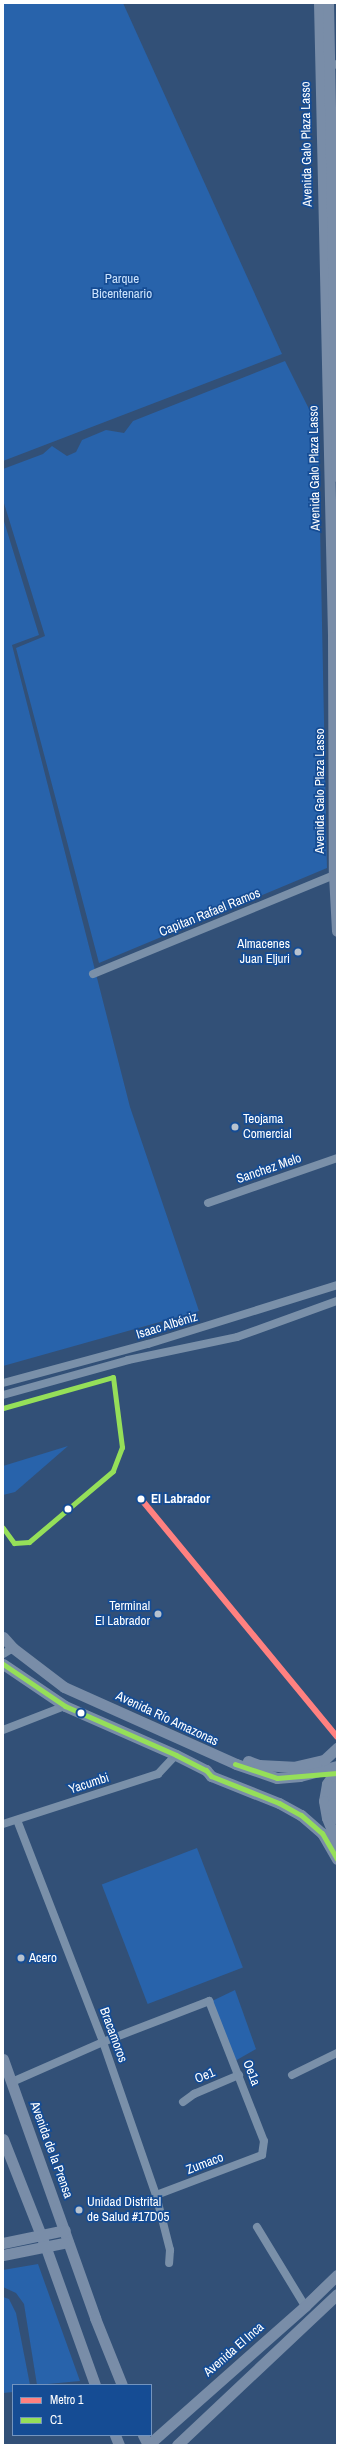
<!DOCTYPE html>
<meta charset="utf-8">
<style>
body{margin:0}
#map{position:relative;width:340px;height:2448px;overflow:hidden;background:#325077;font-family:"Archivo Narrow",sans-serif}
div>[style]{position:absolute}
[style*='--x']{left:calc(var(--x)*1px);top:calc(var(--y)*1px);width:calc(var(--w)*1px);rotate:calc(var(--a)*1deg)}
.green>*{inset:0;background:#2863ab;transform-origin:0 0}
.minor>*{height:8px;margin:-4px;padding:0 4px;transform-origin:4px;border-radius:4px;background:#7a90a9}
.major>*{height:11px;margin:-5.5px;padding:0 5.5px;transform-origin:5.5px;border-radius:5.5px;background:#798da8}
.bus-1>*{height:5px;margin:-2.5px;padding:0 2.5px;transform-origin:2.5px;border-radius:2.5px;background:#95df59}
.metro-1>*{height:6px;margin:-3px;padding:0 3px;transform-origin:3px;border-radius:3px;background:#ff8180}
.dots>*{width:11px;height:11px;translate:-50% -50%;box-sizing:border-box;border:2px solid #154c94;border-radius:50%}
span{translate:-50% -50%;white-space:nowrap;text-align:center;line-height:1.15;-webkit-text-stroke:3.5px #154c94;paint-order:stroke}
.street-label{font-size:13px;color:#fff}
.park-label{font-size:13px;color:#cbe2fc}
.poi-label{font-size:13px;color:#fff}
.right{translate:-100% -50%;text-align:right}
.left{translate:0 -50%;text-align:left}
.stop-label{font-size:13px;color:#fff;font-weight:700}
.frame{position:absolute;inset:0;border:4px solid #fff;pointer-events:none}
.legend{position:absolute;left:12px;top:2384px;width:140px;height:52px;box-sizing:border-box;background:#154c94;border:1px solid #7394bf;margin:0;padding:5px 7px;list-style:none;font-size:12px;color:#fff}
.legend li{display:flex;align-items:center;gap:8px;height:20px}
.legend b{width:20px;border:1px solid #7394bf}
</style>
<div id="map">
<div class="green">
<div style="clip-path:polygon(3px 3px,123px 3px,282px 354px,3px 461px)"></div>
<div style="clip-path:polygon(285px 361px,318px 427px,327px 868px,99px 963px,16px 648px,45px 636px,3px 500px,3px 469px,43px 454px,52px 446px,67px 456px,76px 452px,82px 440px,106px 430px,124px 433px,133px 421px)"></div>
<div style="clip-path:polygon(3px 518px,39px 635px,12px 645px,130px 1107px,199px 1311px,3px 1366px)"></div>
<div style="clip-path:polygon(68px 1446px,15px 1492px,3px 1495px,3px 1466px)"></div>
<div style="left:197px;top:1848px;width:128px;height:102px;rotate:69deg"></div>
<div style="clip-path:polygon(235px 1990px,256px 2049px,235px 2061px,212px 2001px)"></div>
<div style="clip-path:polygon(38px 2264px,80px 2381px,37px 2385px,24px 2304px,16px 2293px,3px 2287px,3px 2270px)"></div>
<div style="clip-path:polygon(3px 2297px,9px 2299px,16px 2313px,30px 2385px,13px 2385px,13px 2392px,3px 2393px)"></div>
</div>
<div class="minor">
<div style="--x:324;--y:68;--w:14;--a:-17"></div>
<div style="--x:93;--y:974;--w:264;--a:-22.3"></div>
<div style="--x:208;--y:1203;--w:137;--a:-19.2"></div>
<div style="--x:3;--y:1383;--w:150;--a:-15.1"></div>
<div style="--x:148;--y:1344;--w:198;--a:-17.3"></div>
<div style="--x:3;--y:1395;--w:130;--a:-15.6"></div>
<div style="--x:128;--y:1360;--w:111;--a:-11.9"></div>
<div style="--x:237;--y:1337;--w:106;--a:-19.8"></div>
<div style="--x:3;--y:1654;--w:12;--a:-31"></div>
<div style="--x:3;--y:1730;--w:66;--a:-21.2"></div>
<div style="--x:17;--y:1820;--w:238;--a:68.8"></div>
<div style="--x:103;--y:2042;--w:162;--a:70.9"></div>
<div style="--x:156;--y:2195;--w:57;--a:75.7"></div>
<div style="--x:170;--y:2250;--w:13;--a:94"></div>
<div style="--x:3;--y:1824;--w:163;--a:-17.9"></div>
<div style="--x:158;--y:1774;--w:26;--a:-47"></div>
<div style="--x:292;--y:2075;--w:50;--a:-26.1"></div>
<div style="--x:12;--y:2082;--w:99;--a:-23.7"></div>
<div style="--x:103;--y:2042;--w:114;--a:-21.1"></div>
<div style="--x:209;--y:2001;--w:150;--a:68.6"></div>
<div style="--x:264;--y:2141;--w:14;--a:98"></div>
<div style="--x:262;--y:2155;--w:113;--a:159.3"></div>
<div style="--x:183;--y:2102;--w:14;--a:-36"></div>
<div style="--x:194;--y:2094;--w:49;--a:-22.9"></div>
<div style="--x:257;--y:2227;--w:92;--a:58.7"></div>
</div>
<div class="major">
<div style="--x:319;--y:3;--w:634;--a:88.73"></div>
<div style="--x:333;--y:637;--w:238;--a:89.8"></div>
<div style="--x:334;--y:875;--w:56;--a:86.9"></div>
<div style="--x:328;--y:3;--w:473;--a:88.9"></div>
<div style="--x:3;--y:1637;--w:15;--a:48"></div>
<div style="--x:13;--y:1648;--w:64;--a:37.4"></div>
<div style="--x:64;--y:1687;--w:188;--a:24.1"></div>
<div style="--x:236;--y:1764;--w:43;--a:18.9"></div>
<div style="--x:277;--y:1778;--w:23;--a:-5"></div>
<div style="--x:300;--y:1776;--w:38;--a:-15"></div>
<div style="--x:3;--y:1664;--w:75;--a:34.1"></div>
<div style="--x:65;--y:1706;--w:121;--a:23.8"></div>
<div style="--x:176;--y:1755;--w:34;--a:27"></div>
<div style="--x:206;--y:1770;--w:8;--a:50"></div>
<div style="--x:211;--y:1776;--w:73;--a:21.7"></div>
<div style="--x:279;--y:1803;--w:25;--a:29"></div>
<div style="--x:301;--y:1815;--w:28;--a:41"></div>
<div style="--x:322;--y:1833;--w:30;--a:60"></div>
<div style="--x:248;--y:1761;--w:12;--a:20"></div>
<div style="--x:259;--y:1765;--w:34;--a:3"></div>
<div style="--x:293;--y:1767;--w:32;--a:-13"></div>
<div style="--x:324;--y:1760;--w:18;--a:-43"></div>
<div style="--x:337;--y:1769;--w:18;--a:124"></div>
<div style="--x:327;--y:1784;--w:17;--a:100"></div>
<div style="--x:324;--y:1801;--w:17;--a:80"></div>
<div style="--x:327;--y:1818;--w:27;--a:68"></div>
<div style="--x:337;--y:1785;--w:18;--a:103"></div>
<div style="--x:333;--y:1803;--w:16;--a:75"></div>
<div style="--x:3;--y:2059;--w:275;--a:70.4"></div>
<div style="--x:95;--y:2318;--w:72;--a:68.1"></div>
<div style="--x:3;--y:2139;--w:117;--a:68.5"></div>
<div style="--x:46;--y:2248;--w:145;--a:70.3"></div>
<div style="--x:3;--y:2243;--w:63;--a:-11.8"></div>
<div style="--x:3;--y:2255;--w:66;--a:-11.3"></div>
<div style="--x:115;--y:2435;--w:11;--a:68"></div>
<div style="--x:143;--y:2435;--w:11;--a:63"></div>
<div style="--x:148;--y:2445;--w:210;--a:-41.5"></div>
<div style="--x:305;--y:2306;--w:45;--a:-44.1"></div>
<div style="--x:177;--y:2445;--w:220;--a:-43.3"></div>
</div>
<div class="bus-1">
<div style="--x:3;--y:1408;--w:114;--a:-15.7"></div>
<div style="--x:113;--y:1377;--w:71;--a:82.7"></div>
<div style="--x:122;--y:1447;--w:26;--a:111"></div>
<div style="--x:113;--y:1471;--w:110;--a:139.8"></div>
<div style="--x:29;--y:1542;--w:15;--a:176"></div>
<div style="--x:14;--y:1543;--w:19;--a:-126"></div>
<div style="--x:3;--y:1664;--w:75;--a:34.1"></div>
<div style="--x:65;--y:1706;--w:121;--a:23.8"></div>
<div style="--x:176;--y:1755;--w:34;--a:27"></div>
<div style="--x:206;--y:1770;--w:8;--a:50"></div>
<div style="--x:211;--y:1776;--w:73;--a:21.7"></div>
<div style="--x:279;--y:1803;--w:25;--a:29"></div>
<div style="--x:301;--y:1815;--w:28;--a:41"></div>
<div style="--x:322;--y:1833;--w:30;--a:60"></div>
<div style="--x:235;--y:1764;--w:44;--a:18.4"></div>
<div style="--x:277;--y:1778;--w:60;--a:-4.8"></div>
</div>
<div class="metro-1">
<div style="--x:141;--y:1499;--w:308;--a:50.5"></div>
</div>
<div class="dots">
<div style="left:298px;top:952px;background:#b7c2cf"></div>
<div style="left:235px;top:1127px;background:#b7c2cf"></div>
<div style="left:141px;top:1499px;background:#fff"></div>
<div style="left:68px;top:1509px;background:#fff"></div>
<div style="left:158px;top:1614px;background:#b7c2cf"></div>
<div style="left:81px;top:1713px;background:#fff"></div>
<div style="left:21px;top:1958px;background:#b7c2cf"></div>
<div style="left:79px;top:2210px;background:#b7c2cf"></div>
</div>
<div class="street-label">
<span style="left:307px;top:144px;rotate:-91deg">Avenida Galo Plaza Lasso</span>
<span style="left:315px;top:468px;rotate:-91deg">Avenida Galo Plaza Lasso</span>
<span style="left:320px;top:791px;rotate:-90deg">Avenida Galo Plaza Lasso</span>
<span style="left:210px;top:913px;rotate:-22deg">Capitan Rafael Ramos</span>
<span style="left:269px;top:1169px;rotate:-19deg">Sanchez Melo</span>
<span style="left:167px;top:1326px;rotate:-17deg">Isaac Albéniz</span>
<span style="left:167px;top:1719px;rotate:25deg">Avenida Río Amazonas</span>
<span style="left:89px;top:1784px;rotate:-18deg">Yacumbi</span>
<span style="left:113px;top:2035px;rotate:70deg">Bracamoros</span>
<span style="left:251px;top:2073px;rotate:69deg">Oe1a</span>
<span style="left:205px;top:2076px;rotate:-23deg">Oe1</span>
<span style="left:51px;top:2150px;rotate:70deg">Avenida de la Prensa</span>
<span style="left:205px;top:2164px;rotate:-21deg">Zumaco</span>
<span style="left:234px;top:2350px;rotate:-41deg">Avenida El Inca</span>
</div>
<div class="park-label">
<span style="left:122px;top:287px">Parque<br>Bicentenario</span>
</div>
<div class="poi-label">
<span class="right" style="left:290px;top:952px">Almacenes<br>Juan Eljuri</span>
<span class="left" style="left:243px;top:1127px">Teojama<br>Comercial</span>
<span class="right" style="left:150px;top:1614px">Terminal<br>El Labrador</span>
<span class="left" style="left:29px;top:1958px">Acero</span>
<span class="left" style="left:87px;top:2210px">Unidad Distrital<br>de Salud #17D05</span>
</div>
<div class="stop-label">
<span class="left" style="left:151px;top:1499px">El Labrador</span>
</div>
<div class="frame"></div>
<ul class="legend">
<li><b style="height:5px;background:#ff8180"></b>Metro 1</li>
<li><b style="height:5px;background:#95df59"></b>C1</li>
</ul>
</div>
